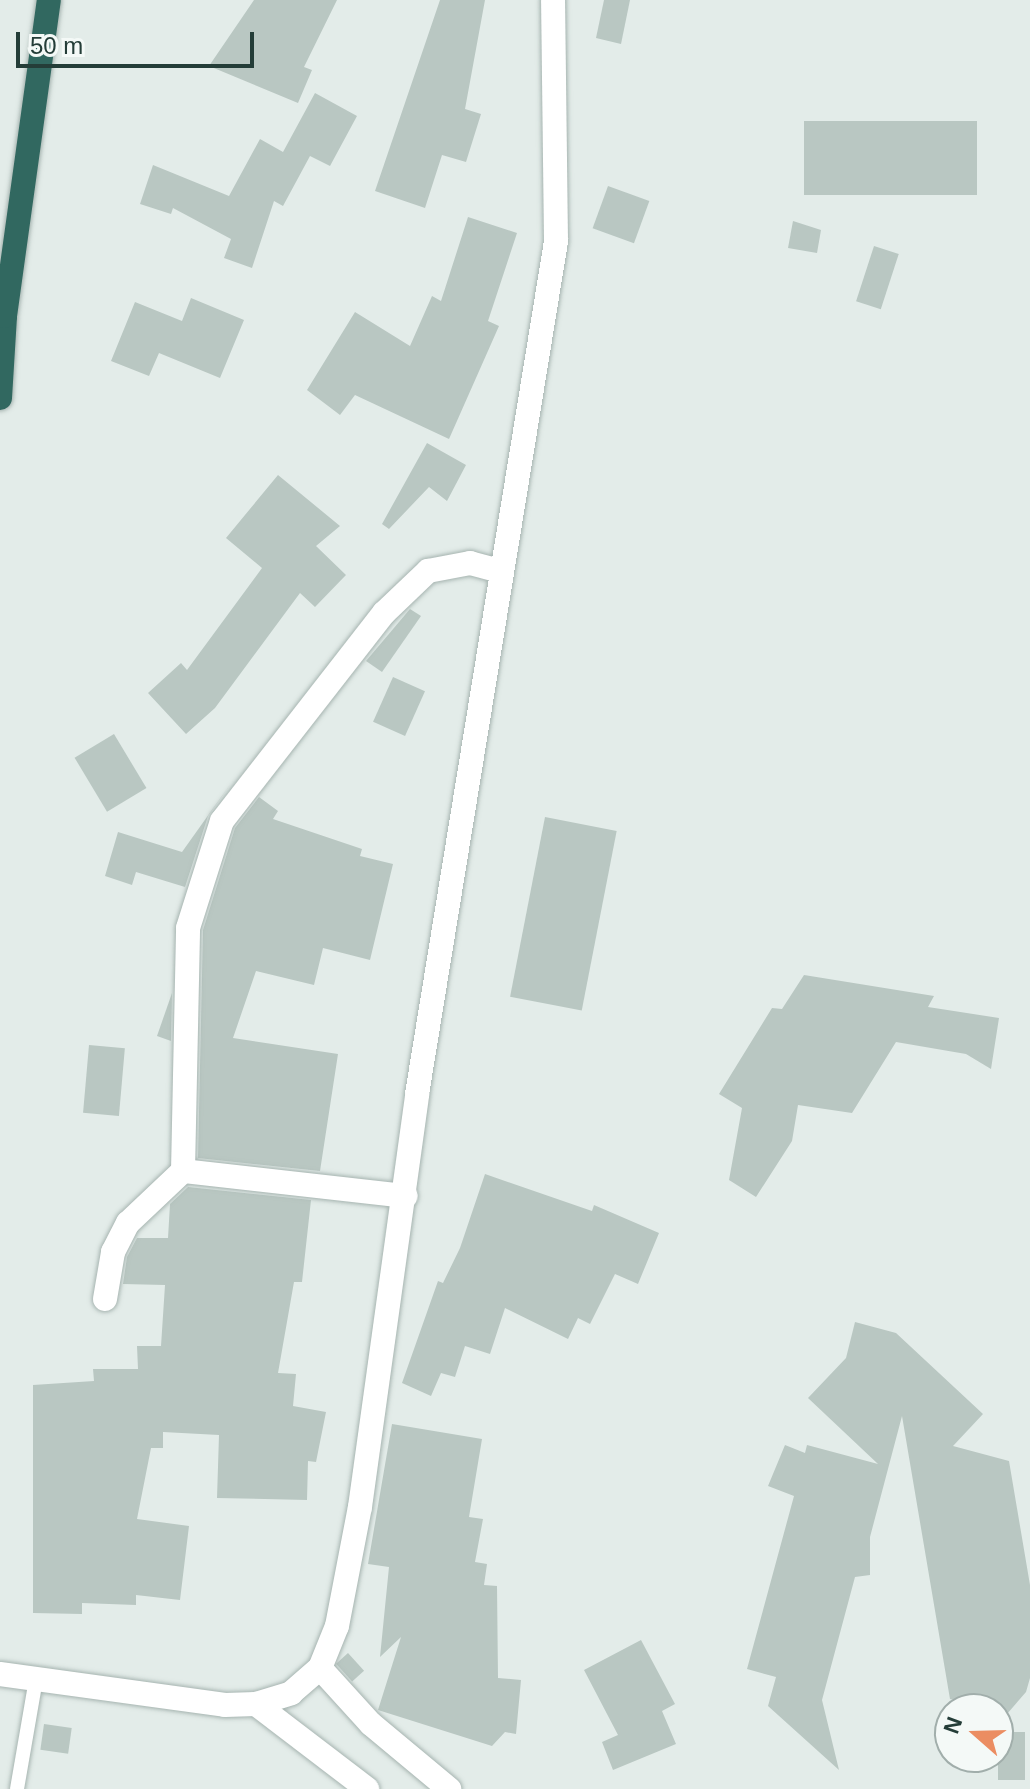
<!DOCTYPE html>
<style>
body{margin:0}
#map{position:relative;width:1030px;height:1789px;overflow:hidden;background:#e3ece9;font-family:Arial,sans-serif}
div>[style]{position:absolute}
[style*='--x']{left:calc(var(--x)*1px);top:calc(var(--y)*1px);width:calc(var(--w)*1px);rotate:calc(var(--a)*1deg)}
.building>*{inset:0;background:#b9c7c2;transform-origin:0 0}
.roads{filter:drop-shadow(0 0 2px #a6b4b0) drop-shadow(0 0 2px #a6b4b0)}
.lane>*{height:14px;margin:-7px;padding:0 7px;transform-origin:7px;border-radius:7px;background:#fff}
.street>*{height:24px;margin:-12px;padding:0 12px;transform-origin:12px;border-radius:12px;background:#fff}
.secondary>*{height:24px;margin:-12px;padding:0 12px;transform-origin:12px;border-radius:12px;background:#fff}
.highway>*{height:24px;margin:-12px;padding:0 12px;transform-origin:12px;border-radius:12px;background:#316860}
span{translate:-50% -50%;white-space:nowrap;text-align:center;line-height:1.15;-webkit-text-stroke:6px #f4f9f7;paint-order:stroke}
.north{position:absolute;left:934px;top:1693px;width:80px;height:80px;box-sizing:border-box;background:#f4f9f7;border:2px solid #a1aeab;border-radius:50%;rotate:290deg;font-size:22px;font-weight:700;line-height:32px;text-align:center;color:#243d38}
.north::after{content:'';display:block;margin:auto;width:28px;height:36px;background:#eb8d62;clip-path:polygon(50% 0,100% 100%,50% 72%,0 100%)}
.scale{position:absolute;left:16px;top:32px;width:238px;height:36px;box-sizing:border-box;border:4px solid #243d38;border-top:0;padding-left:10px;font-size:24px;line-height:28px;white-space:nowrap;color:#243d38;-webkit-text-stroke:6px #f4f9f7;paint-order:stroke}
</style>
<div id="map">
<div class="building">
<div style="clip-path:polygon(254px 0,337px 0,304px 67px,312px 70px,298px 103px,209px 66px)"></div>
<div style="clip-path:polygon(440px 0,485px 0,465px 109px,481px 114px,466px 162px,442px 155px,425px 208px,375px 191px)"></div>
<div style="clip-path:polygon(604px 0,630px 0,621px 44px,596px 38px)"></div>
<div style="clip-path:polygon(315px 93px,357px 116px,330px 166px,310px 156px,283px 206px,274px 201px,252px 268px,224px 258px,231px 239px,173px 208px,171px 214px,140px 204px,153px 165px,229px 196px,260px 139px,283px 152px)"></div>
<div style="left:804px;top:121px;width:173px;height:74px"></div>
<div style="left:608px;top:186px;width:44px;height:45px;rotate:20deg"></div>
<div style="clip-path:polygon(468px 217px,517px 233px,488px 321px,499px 326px,449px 439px,355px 395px,340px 415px,307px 390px,355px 312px,410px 346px,432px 296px,441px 301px)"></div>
<div style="clip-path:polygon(793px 221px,821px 230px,817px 253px,788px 248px)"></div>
<div style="left:874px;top:246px;width:26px;height:58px;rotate:18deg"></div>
<div style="clip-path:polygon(191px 298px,244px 320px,220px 378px,159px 353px,149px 376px,111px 361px,135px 302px,182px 321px)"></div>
<div style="clip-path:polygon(427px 443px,466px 465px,447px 501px,429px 487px,389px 529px,382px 524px)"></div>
<div style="clip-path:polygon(278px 475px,340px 526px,316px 546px,346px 575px,315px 607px,300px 593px,215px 708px,186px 734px,148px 693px,181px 663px,187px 670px,262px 568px,226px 538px)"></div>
<div style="clip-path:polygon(410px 609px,421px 616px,382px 672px,366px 661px)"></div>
<div style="left:393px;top:677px;width:35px;height:49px;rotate:24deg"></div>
<div style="left:114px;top:734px;width:63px;height:46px;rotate:59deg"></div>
<div style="clip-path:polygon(234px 779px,208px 816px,185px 887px,136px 872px,132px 885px,105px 876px,118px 832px,182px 852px)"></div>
<div style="clip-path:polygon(259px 797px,278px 811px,273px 819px,362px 849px,360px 856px,393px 864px,370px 960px,323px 948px,314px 985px,256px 971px,233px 1038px,338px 1054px,320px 1171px,198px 1158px,203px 930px,235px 828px)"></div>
<div style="left:545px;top:817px;width:73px;height:183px;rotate:11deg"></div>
<div style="clip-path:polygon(804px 975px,934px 996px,928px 1007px,999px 1018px,991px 1069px,966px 1054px,896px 1042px,852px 1113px,798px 1105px,792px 1141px,756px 1197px,729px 1180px,742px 1108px,719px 1094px,772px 1008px,782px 1009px)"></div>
<div style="clip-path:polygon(172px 993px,171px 1041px,157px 1036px)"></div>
<div style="left:89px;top:1045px;width:36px;height:68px;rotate:5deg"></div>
<div style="clip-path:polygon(485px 1174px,592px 1211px,594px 1205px,659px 1233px,638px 1284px,615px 1274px,590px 1324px,578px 1318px,568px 1339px,505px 1308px,490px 1354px,465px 1346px,455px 1377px,441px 1373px,431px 1396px,402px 1383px,438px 1281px,443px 1283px,460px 1248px)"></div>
<div style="clip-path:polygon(188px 1187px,311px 1200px,302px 1282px,294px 1282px,278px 1373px,296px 1374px,293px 1406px,326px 1412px,316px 1462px,308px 1461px,307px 1500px,217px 1498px,219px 1435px,163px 1432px,163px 1448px,151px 1448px,137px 1519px,189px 1526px,180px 1600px,136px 1595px,136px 1605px,82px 1603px,82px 1614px,33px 1613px,33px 1385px,94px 1381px,93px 1369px,138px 1369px,137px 1346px,161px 1346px,165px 1285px,123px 1284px,127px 1257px,137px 1238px,168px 1238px,170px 1204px)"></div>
<div style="clip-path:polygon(855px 1322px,896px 1333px,983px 1414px,953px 1446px,1009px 1461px,1030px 1585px,1030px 1678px,1026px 1692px,1007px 1714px,950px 1699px,902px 1416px,870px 1537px,870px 1575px,855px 1577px,822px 1700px,839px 1770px,768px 1706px,776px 1677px,747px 1669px,794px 1496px,768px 1486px,785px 1445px,805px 1453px,807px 1445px,878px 1464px,808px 1398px,846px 1358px)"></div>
<div style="clip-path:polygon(392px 1424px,482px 1439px,469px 1517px,483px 1519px,475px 1562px,487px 1564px,484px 1585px,497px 1586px,498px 1678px,521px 1680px,516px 1734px,505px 1732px,492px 1746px,378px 1710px,401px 1637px,380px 1657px,389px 1567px,368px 1564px)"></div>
<div style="clip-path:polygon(641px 1640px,675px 1704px,662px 1711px,676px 1744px,613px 1770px,602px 1742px,618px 1735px,584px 1670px)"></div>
<div style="left:348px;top:1653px;width:24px;height:16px;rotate:48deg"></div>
<div style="left:44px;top:1724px;width:28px;height:26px;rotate:8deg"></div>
<div style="left:998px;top:1732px;width:27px;height:48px"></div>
</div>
<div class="roads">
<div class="lane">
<div style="--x:17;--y:1789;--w:112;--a:-80.2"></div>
</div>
<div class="street">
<div style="--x:183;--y:1171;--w:224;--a:6.4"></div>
<div style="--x:105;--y:1299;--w:48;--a:-80.3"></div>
<div style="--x:113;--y:1252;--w:33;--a:-63"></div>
<div style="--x:128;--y:1223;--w:76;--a:-43.4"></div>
<div style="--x:183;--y:1171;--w:243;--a:-88.8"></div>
<div style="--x:188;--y:928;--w:112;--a:-72.4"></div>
<div style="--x:222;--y:821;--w:264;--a:-52.1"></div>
<div style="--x:384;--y:613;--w:61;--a:-43.7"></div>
<div style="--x:428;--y:571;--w:43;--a:-10.8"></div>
<div style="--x:470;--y:563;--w:30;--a:15"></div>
</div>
<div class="secondary">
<div style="--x:320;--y:1668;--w:76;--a:47.7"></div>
<div style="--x:371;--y:1724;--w:102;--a:39.8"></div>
<div style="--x:0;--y:1674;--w:227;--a:7.8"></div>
<div style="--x:225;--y:1705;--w:31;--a:-2"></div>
<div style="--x:256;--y:1704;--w:37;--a:-17"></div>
<div style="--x:291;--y:1693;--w:38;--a:-41"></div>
<div style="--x:320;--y:1668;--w:45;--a:-68"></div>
<div style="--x:337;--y:1626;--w:121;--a:-79.1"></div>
<div style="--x:360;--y:1507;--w:417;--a:-82.1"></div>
<div style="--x:417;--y:1094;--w:864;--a:-80.74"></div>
<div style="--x:556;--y:241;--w:241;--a:-90.7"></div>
<div style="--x:256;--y:1704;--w:140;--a:37.4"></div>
</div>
<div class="highway">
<div style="--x:0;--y:398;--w:82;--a:-86.5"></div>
<div style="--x:5;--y:316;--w:319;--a:-82.1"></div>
</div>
</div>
<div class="north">N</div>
<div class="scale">50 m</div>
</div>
